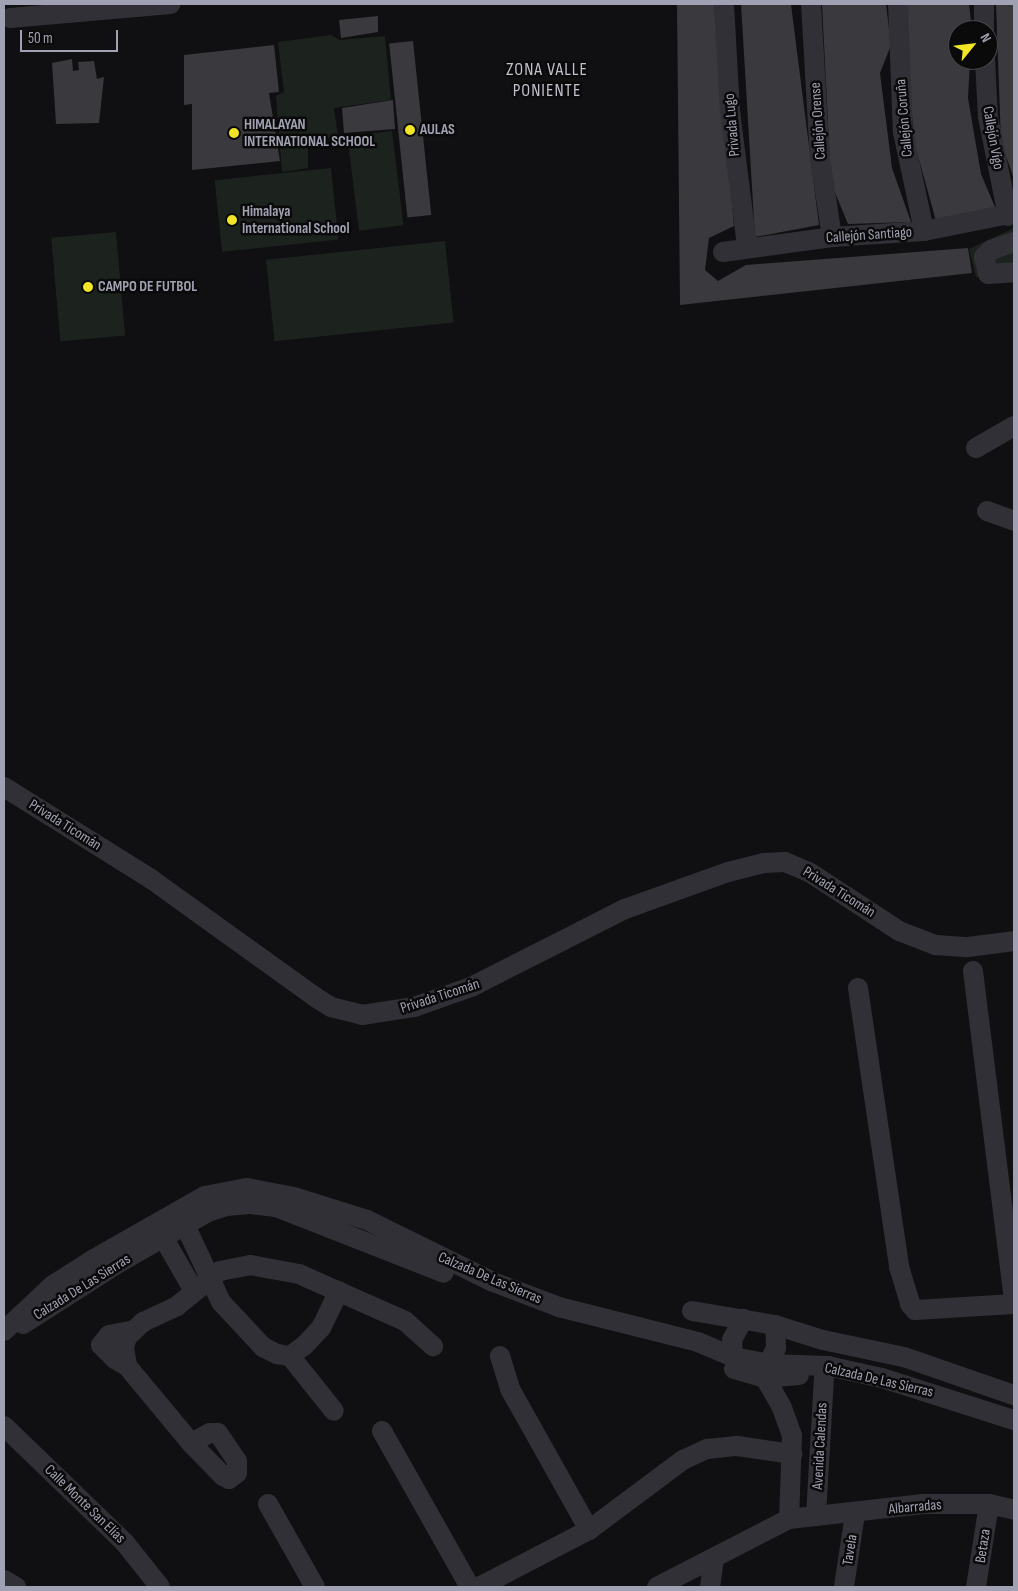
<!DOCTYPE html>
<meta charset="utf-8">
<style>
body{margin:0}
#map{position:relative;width:1018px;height:1591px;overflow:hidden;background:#100f11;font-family:"Sofia Sans Condensed",sans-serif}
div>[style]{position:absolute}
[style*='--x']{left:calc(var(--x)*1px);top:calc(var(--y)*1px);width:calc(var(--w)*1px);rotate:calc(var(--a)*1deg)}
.green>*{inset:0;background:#1c231e;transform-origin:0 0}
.building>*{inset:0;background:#3a393e;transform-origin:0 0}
.minor>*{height:20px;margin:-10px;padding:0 10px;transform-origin:10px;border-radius:10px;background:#313036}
.dots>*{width:14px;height:14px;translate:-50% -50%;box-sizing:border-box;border:2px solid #0b0a0b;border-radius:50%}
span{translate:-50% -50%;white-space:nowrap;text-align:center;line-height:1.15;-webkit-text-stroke:5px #0b0a0b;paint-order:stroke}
.street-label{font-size:15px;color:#a0a1b2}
.poi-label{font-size:15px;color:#a0a1b2;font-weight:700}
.left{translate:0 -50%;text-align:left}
.quarter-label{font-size:18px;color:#c1c1ce;letter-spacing:1px}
.frame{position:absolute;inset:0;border:5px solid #a0a1b2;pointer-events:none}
.north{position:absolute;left:948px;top:20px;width:50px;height:50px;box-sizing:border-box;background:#0b0a0b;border:1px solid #47464e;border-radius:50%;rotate:61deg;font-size:14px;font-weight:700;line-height:20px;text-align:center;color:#a0a1b2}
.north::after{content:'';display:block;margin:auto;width:18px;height:22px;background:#f2e526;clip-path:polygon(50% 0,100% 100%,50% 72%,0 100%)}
.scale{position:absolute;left:20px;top:30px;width:98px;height:22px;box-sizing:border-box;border:2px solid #a0a1b2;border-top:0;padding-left:6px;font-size:15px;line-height:18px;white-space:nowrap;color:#a0a1b2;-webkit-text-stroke:4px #0b0a0b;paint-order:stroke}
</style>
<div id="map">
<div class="green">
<div style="clip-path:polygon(331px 35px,340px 40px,385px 36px,391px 100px,334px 108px,338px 137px,308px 139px,308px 168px,282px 172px,276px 96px,284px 92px,278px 42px)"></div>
<div style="left:392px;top:131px;width:95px;height:45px;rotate:83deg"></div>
<div style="left:331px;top:168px;width:72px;height:117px;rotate:84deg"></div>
<div style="clip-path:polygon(1014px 228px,1014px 273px,976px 277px,969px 249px)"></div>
<div style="left:116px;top:232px;width:104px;height:65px;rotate:85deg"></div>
<div style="left:445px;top:241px;width:82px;height:180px;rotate:84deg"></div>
</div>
<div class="building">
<div style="clip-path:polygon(677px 4px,714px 4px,734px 226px,709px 238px,705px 270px,718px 281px,746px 265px,968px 248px,972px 273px,680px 305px)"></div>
<div style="clip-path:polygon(741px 4px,791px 4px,819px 225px,755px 237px)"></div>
<div style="clip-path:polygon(822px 4px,886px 4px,891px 45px,880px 73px,892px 168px,911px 222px,848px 224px,831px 183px)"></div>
<div style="clip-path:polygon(908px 4px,969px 4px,972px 30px,958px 30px,958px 60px,970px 60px,968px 98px,981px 174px,995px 207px,936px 221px,915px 145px,907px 66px)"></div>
<div style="clip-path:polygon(996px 4px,1014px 4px,1014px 179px,1001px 142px)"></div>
<div style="clip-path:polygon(378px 16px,378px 32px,341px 38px,339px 20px)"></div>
<div style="left:413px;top:41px;width:175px;height:24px;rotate:84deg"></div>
<div style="clip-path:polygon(274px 45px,279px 92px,269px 93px,280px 161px,192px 170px,192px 104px,184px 105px,184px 55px)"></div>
<div style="clip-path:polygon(72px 59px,73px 71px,79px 70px,78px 62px,94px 61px,97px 79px,104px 77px,99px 123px,56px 124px,52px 63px)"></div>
<div style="clip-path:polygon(393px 100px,395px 129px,344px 133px,342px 108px)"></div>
</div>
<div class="minor">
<div style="--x:724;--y:4;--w:107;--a:86.8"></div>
<div style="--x:730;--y:111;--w:136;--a:82.8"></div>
<div style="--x:811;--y:4;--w:154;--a:86.7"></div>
<div style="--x:820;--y:158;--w:80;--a:81.4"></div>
<div style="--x:898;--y:4;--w:128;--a:87.8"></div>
<div style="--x:903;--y:132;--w:101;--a:78"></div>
<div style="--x:984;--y:4;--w:26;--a:90"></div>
<div style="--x:10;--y:18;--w:161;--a:-5"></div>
<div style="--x:985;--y:60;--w:57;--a:87"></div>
<div style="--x:988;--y:117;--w:101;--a:78.6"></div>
<div style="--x:1014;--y:242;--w:24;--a:161"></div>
<div style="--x:991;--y:250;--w:10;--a:135"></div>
<div style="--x:984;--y:257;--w:17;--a:77"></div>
<div style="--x:988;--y:274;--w:26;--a:-4"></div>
<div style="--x:723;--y:252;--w:110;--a:-7.8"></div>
<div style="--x:832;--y:237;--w:92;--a:-3.7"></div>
<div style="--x:924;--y:231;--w:92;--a:-11.3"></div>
<div style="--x:976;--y:448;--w:44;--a:-30.1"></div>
<div style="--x:987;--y:511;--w:29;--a:20"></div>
<div style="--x:4;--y:787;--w:173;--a:32"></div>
<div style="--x:151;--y:879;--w:202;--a:35.7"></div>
<div style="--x:315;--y:997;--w:19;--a:32"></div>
<div style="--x:331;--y:1007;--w:32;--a:14"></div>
<div style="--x:362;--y:1015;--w:53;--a:-8.7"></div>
<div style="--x:414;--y:1007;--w:60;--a:-19.3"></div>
<div style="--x:471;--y:987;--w:173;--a:-26.9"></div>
<div style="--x:625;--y:909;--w:109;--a:-19.8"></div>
<div style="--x:728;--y:872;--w:37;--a:-14"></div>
<div style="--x:764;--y:863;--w:21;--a:-3"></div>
<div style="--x:785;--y:862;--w:26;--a:23"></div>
<div style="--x:809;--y:872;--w:108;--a:33.2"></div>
<div style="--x:899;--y:931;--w:40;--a:21"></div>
<div style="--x:936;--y:945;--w:32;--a:4"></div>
<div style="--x:968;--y:947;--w:46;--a:-7.4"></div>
<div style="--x:973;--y:971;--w:331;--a:82.9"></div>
<div style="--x:858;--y:988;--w:282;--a:81.6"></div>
<div style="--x:899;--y:1267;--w:39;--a:73"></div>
<div style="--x:910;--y:1304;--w:8;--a:50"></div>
<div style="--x:915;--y:1310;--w:99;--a:-3.5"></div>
<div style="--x:185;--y:1225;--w:85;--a:64.9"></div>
<div style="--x:221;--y:1302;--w:62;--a:47"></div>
<div style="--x:263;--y:1347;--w:16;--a:27"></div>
<div style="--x:277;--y:1354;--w:13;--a:9"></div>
<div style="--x:290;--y:1356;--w:17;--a:-36"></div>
<div style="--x:304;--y:1346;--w:25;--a:-47"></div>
<div style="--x:321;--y:1328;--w:41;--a:-64.1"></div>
<div style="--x:163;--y:1237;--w:62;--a:60.1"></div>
<div style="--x:692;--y:1311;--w:84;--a:9.6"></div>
<div style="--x:775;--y:1325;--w:50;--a:17.4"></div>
<div style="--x:823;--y:1340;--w:83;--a:11.9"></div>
<div style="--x:904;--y:1357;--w:116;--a:19.1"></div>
<div style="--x:23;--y:1324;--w:115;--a:-32.6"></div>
<div style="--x:120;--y:1262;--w:101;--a:-29.6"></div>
<div style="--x:208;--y:1212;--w:20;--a:-18"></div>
<div style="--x:227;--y:1206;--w:24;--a:-5"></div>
<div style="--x:251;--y:1204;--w:25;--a:7"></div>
<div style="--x:276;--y:1207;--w:180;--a:21.4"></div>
<div style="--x:4;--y:1331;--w:67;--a:-43.2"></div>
<div style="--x:53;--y:1285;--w:49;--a:-32.4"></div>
<div style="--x:94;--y:1259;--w:128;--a:-29.6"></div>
<div style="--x:205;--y:1196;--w:43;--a:-10.8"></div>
<div style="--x:247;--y:1188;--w:48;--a:10.8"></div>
<div style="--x:294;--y:1197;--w:77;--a:17.5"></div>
<div style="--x:367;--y:1220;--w:140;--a:26.2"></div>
<div style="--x:493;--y:1282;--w:71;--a:20.7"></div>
<div style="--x:559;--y:1307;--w:143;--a:14.1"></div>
<div style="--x:698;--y:1342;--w:38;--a:23"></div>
<div style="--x:733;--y:1357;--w:36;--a:11"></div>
<div style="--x:768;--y:1364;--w:60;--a:1.9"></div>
<div style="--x:828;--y:1366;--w:55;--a:12.5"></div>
<div style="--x:882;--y:1378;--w:139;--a:17.7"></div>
<div style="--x:290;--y:1356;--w:70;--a:51.3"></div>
<div style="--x:500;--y:1356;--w:34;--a:73"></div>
<div style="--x:510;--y:1389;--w:162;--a:60.7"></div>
<div style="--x:733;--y:1357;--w:17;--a:-93"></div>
<div style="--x:732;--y:1340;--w:24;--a:-62"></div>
<div style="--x:768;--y:1364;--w:18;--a:-63"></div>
<div style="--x:776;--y:1348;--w:23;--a:-92"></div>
<div style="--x:127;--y:1366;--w:14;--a:-150"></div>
<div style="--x:115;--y:1359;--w:20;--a:-135"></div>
<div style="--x:101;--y:1345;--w:13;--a:-51"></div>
<div style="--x:109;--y:1335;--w:25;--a:-11"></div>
<div style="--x:734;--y:1369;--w:32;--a:16"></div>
<div style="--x:765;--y:1378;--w:34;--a:-5"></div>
<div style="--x:765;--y:1378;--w:34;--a:60"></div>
<div style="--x:782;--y:1408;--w:29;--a:70"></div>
<div style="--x:792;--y:1435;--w:84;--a:92"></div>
<div style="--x:4;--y:1426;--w:168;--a:44"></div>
<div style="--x:125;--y:1543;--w:56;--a:51.5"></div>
<div style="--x:382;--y:1431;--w:179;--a:60.6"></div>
<div style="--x:191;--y:1443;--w:21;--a:-28"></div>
<div style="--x:210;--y:1433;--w:8;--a:0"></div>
<div style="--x:218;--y:1433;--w:34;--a:56"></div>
<div style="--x:237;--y:1461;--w:12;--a:90"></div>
<div style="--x:237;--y:1473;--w:10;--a:143"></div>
<div style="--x:229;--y:1479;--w:7;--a:-153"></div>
<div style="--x:223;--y:1476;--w:46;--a:-134.1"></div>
<div style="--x:191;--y:1443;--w:100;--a:-129.7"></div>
<div style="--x:127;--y:1366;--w:19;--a:-99"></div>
<div style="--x:124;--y:1347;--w:10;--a:-73"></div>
<div style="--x:127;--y:1337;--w:22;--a:-43"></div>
<div style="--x:143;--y:1322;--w:38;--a:-25"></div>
<div style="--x:177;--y:1306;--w:55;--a:-39.1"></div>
<div style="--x:220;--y:1271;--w:31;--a:-11"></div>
<div style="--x:250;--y:1265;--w:50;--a:10.4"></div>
<div style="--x:299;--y:1274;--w:116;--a:23.9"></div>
<div style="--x:405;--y:1321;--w:38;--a:42"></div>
<div style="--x:268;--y:1504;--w:95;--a:60.5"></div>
<div style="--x:816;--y:1516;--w:140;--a:-86.7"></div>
<div style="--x:4;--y:1580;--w:14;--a:30"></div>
<div style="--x:479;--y:1587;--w:124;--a:-27.4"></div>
<div style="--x:589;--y:1530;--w:117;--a:-36.7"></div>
<div style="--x:683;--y:1460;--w:26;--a:-25"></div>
<div style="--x:707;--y:1449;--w:30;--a:-6"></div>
<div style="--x:737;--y:1446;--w:56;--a:8.3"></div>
<div style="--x:657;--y:1587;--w:148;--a:-27.3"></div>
<div style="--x:789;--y:1519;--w:135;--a:-6.4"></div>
<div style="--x:923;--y:1504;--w:66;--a:0"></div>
<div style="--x:989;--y:1504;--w:26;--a:13"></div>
<div style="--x:710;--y:1587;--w:27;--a:-82"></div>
<div style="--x:844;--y:1587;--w:75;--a:-81.5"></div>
<div style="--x:976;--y:1587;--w:84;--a:-81.1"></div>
</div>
<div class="dots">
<div style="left:410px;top:130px;background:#f2e526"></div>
<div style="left:234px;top:133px;background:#f2e526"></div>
<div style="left:232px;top:220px;background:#f2e526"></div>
<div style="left:88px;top:287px;background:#f2e526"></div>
</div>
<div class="street-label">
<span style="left:904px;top:118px;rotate:-95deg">Callejón Coruña</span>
<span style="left:818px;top:121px;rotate:-94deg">Callejón Orense</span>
<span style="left:732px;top:125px;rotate:-95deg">Privada Lugo</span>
<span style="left:993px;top:138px;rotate:80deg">Callejón Vigo</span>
<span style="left:869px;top:235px;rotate:-4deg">Callejón Santiago</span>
<span style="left:65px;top:825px;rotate:32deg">Privada Ticomán</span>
<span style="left:839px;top:892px;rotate:32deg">Privada Ticomán</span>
<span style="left:440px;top:996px;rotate:-18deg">Privada Ticomán</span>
<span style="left:490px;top:1278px;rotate:23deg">Calzada De Las Sierras</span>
<span style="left:82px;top:1287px;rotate:-32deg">Calzada De Las Sierras</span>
<span style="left:879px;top:1380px;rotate:13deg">Calzada De Las Sierras</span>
<span style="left:820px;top:1446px;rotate:-87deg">Avenida Calendas</span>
<span style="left:85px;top:1504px;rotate:44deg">Calle Monte San Elías</span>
<span style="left:915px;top:1507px;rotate:-5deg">Albarradas</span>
<span style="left:983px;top:1546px;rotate:-81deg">Betaza</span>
<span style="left:850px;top:1550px;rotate:-81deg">Tavela</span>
</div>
<div class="poi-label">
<span class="left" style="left:244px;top:133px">HIMALAYAN<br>INTERNATIONAL SCHOOL</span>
<span class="left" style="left:420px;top:130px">AULAS</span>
<span class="left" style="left:242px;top:220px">Himalaya<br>International School</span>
<span class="left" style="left:98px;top:287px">CAMPO DE FUTBOL</span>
</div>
<div class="quarter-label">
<span style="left:547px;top:81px">ZONA VALLE<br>PONIENTE</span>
</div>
<div class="frame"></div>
<div class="north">N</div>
<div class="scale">50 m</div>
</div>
